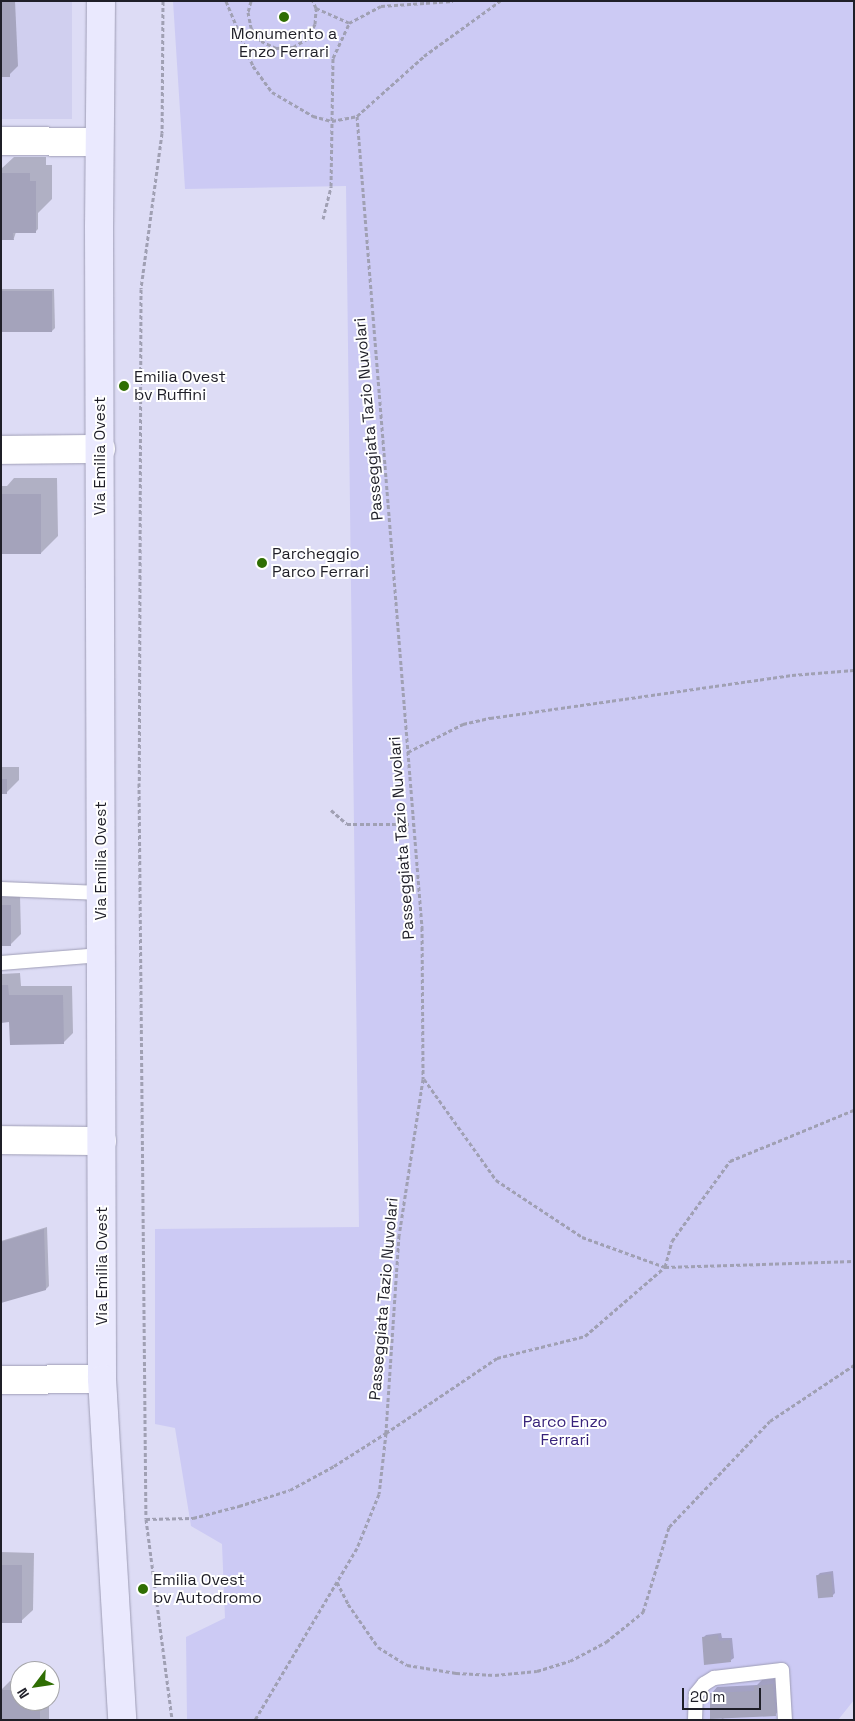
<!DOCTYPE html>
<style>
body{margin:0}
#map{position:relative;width:855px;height:1721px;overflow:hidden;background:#dddcf5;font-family:"Space Grotesk",sans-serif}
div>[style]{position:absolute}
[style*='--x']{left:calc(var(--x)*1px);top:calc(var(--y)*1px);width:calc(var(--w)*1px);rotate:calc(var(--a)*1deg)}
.built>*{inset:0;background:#d0cfef;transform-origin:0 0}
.green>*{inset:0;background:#cccaf4}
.shadow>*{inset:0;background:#0003}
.building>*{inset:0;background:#a4a3bb;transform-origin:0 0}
.path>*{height:3px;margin-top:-1.5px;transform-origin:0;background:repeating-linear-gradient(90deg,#a0a0b3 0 4px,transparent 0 6.5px)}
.roads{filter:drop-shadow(0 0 1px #9e9db5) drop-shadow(0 0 1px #9e9db5)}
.lane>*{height:14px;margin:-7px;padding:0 7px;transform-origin:7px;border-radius:7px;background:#fff}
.street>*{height:28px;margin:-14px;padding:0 14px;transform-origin:14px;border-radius:14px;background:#fff}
.secondary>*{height:28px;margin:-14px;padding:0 14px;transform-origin:14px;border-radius:14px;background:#eae9fe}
.dots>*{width:14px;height:14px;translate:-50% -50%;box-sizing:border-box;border:2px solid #fff;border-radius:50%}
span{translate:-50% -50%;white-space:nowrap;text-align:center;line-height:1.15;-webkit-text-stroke:4px #fff;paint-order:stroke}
.poi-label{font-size:16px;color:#1f1f28}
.left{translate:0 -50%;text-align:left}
.street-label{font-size:16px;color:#1f1f28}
.park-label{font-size:16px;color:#38237b}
.frame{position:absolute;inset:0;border:2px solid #1f1f28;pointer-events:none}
.north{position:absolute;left:10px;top:1661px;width:50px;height:50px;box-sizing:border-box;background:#fff;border:1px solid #a5a5a9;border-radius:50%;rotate:239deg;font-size:14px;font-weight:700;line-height:20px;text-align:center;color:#1f1f28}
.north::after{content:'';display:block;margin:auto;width:18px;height:22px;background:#2f6e03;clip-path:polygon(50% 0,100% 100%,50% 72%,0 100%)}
.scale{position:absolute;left:682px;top:1688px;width:79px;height:22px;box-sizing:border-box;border:2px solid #1f1f28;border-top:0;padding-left:6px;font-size:15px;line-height:18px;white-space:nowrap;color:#1f1f28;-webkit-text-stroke:4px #fff;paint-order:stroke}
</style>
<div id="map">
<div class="built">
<div style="left:1px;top:1px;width:71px;height:118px"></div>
</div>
<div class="green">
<div style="clip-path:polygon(173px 1px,854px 1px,854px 1700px,838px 1720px,187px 1720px,186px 1637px,225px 1618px,222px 1544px,191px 1526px,175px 1428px,155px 1424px,155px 1229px,359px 1227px,346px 186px,185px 189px)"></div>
</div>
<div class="shadow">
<div style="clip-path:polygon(1px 1px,15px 1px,18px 66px,8px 76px)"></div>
<div style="clip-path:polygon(14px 157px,46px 157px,46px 165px,52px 165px,52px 199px,38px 213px,38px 229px,35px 232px,16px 232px,14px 238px,1px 239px,1px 169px)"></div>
<div style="clip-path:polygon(54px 289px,55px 328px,52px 331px,1px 332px,2px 289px)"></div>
<div style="clip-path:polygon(14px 478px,57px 478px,58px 536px,41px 553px,1px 554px,1px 486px,7px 486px)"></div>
<div style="clip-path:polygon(1px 621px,2px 686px,1px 688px)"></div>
<div style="clip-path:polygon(1px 767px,19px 767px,19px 780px,7px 792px,1px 792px)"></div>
<div style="clip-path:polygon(1px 896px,20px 896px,21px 934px,11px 944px,1px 944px)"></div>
<div style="clip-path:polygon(20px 973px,21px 986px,72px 986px,73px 1033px,63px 1043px,11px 1019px,1px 1021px,1px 974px)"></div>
<div style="clip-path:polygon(47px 1227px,49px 1286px,46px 1289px,1px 1301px,1px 1241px)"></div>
<div style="clip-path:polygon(1px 1552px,34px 1553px,33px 1610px,20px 1622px,1px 1622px)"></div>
<div style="clip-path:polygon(833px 1571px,835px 1593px,832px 1596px,817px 1576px,820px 1573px)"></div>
<div style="clip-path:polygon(721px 1633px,722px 1638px,732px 1638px,734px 1658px,731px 1660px,703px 1638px,706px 1635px)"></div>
<div style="clip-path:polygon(779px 1678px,781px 1708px,775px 1715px,727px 1717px,722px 1719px,711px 1694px,717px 1687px,757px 1685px,762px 1680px)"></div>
<div style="clip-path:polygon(10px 1681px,20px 1681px,20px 1701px,49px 1701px,49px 1720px,1px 1720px,1px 1690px)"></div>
</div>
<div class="building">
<div style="left:1px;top:1px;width:9px;height:76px"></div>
<div style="clip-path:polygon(1px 173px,30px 173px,30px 181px,36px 181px,36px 233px,13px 233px,14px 240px,1px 240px)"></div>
<div style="left:52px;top:291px;width:41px;height:51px;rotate:90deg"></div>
<div style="left:41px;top:494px;width:60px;height:40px;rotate:90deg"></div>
<div style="left:1px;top:779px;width:6px;height:15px"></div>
<div style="left:1px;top:905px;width:10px;height:41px"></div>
<div style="clip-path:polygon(1px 985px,8px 985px,9px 995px,63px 995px,64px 1044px,10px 1045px,9px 1022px,1px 1023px)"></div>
<div style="clip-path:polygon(44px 1229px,46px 1290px,1px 1303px,1px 1242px)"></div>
<div style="left:1px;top:1565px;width:21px;height:58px"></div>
<div style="left:831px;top:1574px;width:23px;height:15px;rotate:85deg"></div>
<div style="clip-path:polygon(718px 1635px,719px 1641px,730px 1640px,731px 1662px,704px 1665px,702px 1637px)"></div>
<div style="clip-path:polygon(773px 1684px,776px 1716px,710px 1719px,710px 1693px,754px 1691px,754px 1686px)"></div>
<div style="clip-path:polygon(1px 1690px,20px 1690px,20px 1701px,40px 1701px,40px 1720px,1px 1720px)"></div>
</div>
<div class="path">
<div style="--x:163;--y:1;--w:132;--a:90.4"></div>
<div style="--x:162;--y:133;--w:157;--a:97.7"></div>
<div style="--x:141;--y:289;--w:494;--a:90.2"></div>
<div style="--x:139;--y:783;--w:736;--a:89.46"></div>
<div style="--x:146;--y:1519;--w:203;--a:82.6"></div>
<div style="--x:226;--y:1;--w:70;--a:67.4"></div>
<div style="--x:253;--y:66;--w:32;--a:54"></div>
<div style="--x:272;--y:92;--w:48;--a:30.3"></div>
<div style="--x:313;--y:116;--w:20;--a:15"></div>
<div style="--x:332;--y:121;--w:25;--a:-11"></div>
<div style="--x:357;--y:116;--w:814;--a:85.42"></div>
<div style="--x:422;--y:927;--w:152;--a:89.6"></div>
<div style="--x:423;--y:1079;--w:158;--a:98.7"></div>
<div style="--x:399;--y:1235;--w:198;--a:93.8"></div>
<div style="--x:386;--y:1433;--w:61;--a:96.5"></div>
<div style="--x:379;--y:1494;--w:58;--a:112.2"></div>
<div style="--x:357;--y:1548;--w:200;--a:120.7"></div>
<div style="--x:251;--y:1;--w:11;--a:105"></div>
<div style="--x:248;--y:12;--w:16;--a:79"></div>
<div style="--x:251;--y:28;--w:16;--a:52"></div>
<div style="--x:261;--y:41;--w:17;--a:25"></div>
<div style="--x:276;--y:48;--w:17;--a:-3"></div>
<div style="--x:293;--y:47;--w:16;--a:-30"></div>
<div style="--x:307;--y:39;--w:17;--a:-62"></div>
<div style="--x:315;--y:24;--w:16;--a:-86"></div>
<div style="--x:316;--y:8;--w:8;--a:-113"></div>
<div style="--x:316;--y:8;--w:36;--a:24"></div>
<div style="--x:241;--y:37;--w:13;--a:-42"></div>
<div style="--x:357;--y:116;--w:90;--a:-41.8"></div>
<div style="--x:424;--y:56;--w:94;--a:-35.9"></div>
<div style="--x:323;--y:219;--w:34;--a:-76"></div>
<div style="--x:331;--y:186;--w:128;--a:-89.1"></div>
<div style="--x:333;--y:58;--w:38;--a:-65"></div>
<div style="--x:349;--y:23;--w:36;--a:-28"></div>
<div style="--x:381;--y:6;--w:72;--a:-4"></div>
<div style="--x:408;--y:752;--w:62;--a:-27"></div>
<div style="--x:463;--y:724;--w:28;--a:-13"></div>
<div style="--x:490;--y:718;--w:305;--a:-8.1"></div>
<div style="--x:792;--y:675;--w:62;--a:-4.6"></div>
<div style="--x:331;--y:810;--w:21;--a:41"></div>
<div style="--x:347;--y:824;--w:67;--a:0"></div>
<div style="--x:424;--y:1079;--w:124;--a:54.5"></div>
<div style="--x:496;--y:1180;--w:103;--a:33.5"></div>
<div style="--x:582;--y:1237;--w:88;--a:19.9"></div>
<div style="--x:665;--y:1267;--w:189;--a:-1.8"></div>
<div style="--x:146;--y:1519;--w:47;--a:-1.2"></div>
<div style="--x:193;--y:1518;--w:48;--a:-14.6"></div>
<div style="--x:239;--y:1506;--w:53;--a:-17.4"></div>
<div style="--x:290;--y:1490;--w:50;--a:-28.6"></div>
<div style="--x:334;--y:1466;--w:62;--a:-32.4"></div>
<div style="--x:386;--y:1433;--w:134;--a:-34"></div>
<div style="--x:497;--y:1358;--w:91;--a:-14"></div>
<div style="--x:585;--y:1336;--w:106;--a:-40.8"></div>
<div style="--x:665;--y:1267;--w:27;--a:-75"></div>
<div style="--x:672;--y:1241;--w:99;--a:-54.1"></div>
<div style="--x:730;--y:1161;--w:134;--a:-22.4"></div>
<div style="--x:337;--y:1582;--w:25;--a:63"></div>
<div style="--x:348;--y:1604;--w:52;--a:55.1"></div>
<div style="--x:378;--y:1647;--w:34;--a:32"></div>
<div style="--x:407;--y:1665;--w:50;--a:9.3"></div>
<div style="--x:456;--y:1673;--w:39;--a:3"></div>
<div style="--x:495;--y:1675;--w:42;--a:-5.4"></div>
<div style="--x:537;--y:1671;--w:34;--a:-17"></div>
<div style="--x:570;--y:1661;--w:41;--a:-27.8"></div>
<div style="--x:606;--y:1642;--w:48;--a:-39"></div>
<div style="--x:643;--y:1612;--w:89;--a:-73"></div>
<div style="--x:669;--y:1527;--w:146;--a:-46.4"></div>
<div style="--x:770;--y:1421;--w:101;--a:-33.7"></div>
</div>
<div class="roads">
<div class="lane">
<div style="--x:1;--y:889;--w:100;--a:2.3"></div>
<div style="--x:1;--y:963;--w:100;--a:-4.6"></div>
<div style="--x:695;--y:1720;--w:26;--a:-88"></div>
<div style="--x:696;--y:1694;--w:13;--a:-51"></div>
<div style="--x:704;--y:1684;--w:12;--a:-31"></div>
<div style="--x:714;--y:1678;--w:68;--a:-6.7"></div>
<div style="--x:782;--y:1670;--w:50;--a:86.6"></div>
</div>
<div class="street">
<div style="--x:1;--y:141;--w:98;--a:0.6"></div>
<div style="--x:1;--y:450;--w:100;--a:-0.6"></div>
<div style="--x:1;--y:1140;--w:101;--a:0.6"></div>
<div style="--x:1;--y:1380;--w:101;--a:-0.6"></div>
</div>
<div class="secondary">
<div style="--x:101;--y:1;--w:224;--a:90.5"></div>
<div style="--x:99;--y:225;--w:1154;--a:89.85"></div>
<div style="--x:102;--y:1379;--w:342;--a:86.6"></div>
</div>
</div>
<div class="dots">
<div style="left:284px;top:17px;background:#2f6e03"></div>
<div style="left:124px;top:386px;background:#2f6e03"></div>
<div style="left:262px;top:563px;background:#2f6e03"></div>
<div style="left:143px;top:1589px;background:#2f6e03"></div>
</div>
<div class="poi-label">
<span style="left:284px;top:43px">Monumento a<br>Enzo Ferrari</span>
<span class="left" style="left:134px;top:386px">Emilia Ovest<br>bv Ruffini</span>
<span class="left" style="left:272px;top:563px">Parcheggio<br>Parco Ferrari</span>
<span class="left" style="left:153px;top:1589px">Emilia Ovest<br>bv Autodromo</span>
</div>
<div class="street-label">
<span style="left:369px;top:419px;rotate:-95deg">Passeggiata Tazio Nuvolari</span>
<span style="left:100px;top:456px;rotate:-90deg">Via Emilia Ovest</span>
<span style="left:402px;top:838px;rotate:-94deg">Passeggiata Tazio Nuvolari</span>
<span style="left:101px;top:861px;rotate:-90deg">Via Emilia Ovest</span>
<span style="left:102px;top:1266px;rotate:-90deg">Via Emilia Ovest</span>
<span style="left:384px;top:1299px;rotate:-85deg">Passeggiata Tazio Nuvolari</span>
</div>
<div class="park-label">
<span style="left:565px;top:1431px">Parco Enzo<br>Ferrari</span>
</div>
<div class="frame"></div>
<div class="north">N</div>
<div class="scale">20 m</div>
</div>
